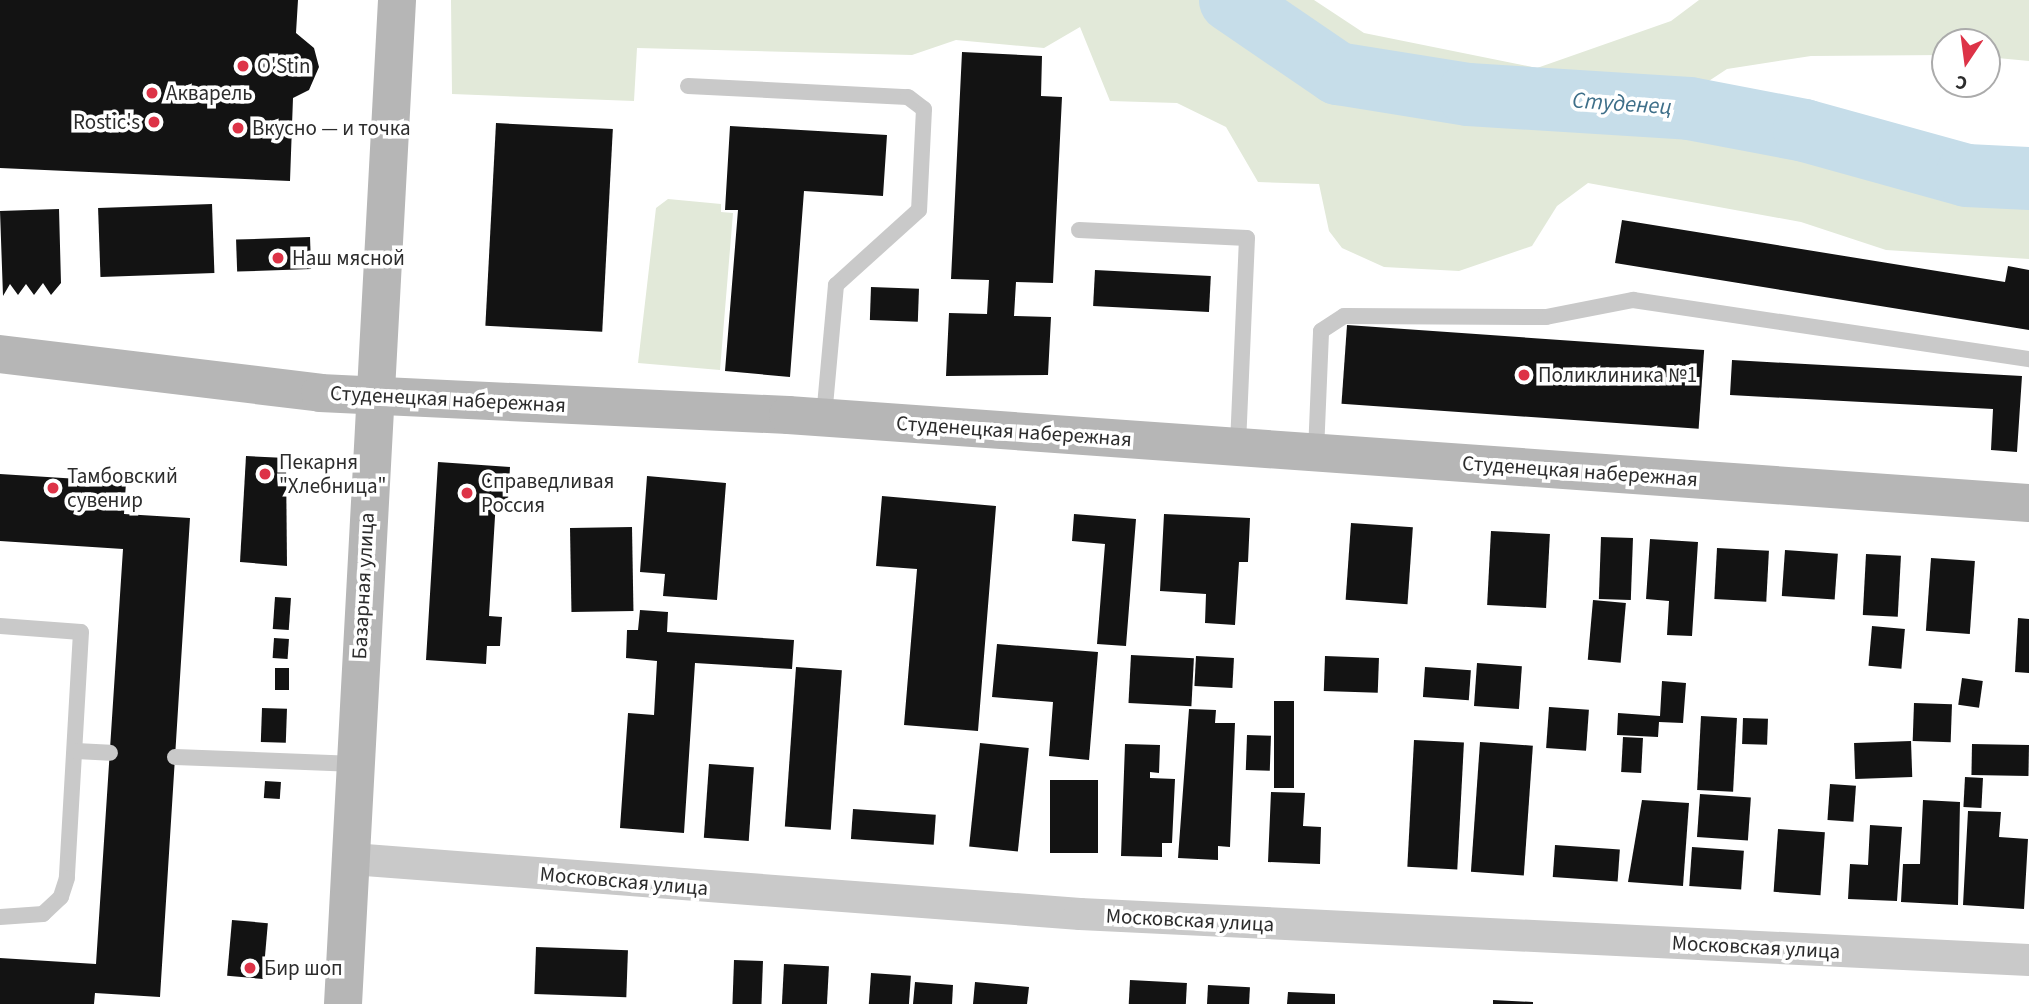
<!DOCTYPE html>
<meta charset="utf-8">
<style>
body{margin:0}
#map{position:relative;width:2029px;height:1004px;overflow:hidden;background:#fff;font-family:"Source Sans 3",sans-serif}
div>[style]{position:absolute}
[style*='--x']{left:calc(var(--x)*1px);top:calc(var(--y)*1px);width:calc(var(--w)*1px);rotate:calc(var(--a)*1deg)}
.green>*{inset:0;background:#e2e9d9}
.river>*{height:63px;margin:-31.5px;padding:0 31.5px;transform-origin:31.5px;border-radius:31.5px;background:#c6dde9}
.building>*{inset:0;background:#131313;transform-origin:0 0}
.lane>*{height:16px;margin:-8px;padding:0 8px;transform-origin:8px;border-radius:8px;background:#c9c9c9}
.street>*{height:32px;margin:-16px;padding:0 16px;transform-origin:16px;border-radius:16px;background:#c9c9c9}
.secondary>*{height:38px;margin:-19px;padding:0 19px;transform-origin:19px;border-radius:19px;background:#b6b6b6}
.dots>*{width:19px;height:19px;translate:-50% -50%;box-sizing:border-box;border:4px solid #fff;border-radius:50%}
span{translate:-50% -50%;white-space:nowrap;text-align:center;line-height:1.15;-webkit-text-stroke:7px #fff;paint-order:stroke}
.poi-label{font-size:21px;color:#2c2c2c}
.left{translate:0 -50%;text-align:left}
.right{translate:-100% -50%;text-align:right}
.street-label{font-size:21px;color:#2c2c2c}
.water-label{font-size:23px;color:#3e6f89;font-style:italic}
.north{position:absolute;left:1931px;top:28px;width:70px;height:70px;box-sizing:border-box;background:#fff;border:2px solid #ababab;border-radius:50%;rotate:193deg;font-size:19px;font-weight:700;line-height:28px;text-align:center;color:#2c2c2c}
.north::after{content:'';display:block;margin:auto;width:24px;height:32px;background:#dd3347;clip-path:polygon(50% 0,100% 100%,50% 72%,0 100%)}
</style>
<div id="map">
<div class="green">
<div style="clip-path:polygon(451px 0,1314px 0,1364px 33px,1537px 68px,1671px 21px,1699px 0,2029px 0,2029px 61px,1987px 57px,1987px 42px,1945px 42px,1945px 55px,1811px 56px,1727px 69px,1689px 94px,1695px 121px,1718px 138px,2029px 195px,2029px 259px,1886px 250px,1801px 222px,1588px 183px,1557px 206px,1532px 246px,1459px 271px,1384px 267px,1342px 248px,1329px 231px,1319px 184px,1258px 182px,1226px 127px,1177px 103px,1110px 101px,1080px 27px,1044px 48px,956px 40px,912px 55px,637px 48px,634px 101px,452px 94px)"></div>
<div style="clip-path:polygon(668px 199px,721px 204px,721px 212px,733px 213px,720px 370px,638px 363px,656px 208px)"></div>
</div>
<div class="river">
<div style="--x:1230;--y:0;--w:130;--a:34.3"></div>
<div style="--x:1337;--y:73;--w:133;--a:9.1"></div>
<div style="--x:1468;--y:94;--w:221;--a:3.6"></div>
<div style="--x:1689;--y:108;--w:117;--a:10.8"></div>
<div style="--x:1804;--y:130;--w:168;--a:15.5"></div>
<div style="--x:1966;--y:175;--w:63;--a:2.7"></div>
</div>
<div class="building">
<div style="clip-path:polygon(0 0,298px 0,296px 33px,314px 48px,319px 67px,309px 90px,293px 98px,290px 181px,0 168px)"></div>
<div style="clip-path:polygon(962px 52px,1042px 56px,1041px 96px,1062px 97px,1053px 283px,1016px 282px,1014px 316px,1051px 317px,1048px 375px,946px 376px,949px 313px,987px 314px,989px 280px,951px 279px)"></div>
<div style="left:496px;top:123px;width:117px;height:203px;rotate:3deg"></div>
<div style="clip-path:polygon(730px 126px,887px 135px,883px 196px,804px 191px,790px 377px,725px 371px,738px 210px,725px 210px)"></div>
<div style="left:212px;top:204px;width:69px;height:114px;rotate:88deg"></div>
<div style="clip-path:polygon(59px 209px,61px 283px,51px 295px,43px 283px,34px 295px,26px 284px,18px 295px,10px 284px,3px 296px,0 211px)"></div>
<div style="clip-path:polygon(1622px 220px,2005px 282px,2008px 266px,2029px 270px,2029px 330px,1615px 263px)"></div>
<div style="left:310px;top:237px;width:32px;height:74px;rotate:88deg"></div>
<div style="left:1095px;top:270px;width:116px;height:36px;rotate:3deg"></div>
<div style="left:871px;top:287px;width:48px;height:33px;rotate:2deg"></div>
<div style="left:1347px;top:325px;width:358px;height:79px;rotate:4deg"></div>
<div style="clip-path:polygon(1732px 360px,2022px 376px,2017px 452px,1991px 450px,1993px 409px,1730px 395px)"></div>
<div style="clip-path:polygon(246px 456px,286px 458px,287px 566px,240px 562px)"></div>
<div style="clip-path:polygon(438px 462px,510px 467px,508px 500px,496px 500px,489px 616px,502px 617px,500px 646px,487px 646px,486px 664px,426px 660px)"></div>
<div style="clip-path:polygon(0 474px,126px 482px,124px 514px,190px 518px,160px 997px,95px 993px,94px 1004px,0 1004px,0 958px,96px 964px,123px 549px,0 541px)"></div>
<div style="clip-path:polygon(647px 476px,726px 483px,717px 600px,663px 596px,665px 574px,640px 572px)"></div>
<div style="clip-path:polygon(882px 496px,996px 506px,978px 731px,904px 725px,917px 569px,876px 566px)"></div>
<div style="clip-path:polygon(1074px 514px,1136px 519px,1126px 646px,1097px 644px,1105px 544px,1072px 541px)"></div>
<div style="clip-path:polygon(1164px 514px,1250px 518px,1248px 562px,1239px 562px,1235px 625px,1205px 623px,1206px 594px,1160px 591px)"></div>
<div style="left:1351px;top:523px;width:62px;height:77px;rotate:4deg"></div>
<div style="left:632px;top:527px;width:84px;height:62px;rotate:89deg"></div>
<div style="left:1491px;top:531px;width:59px;height:74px;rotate:3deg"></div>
<div style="left:1601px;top:537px;width:32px;height:62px;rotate:2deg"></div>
<div style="clip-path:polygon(1650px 539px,1698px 542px,1692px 636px,1667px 635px,1669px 601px,1646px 599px)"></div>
<div style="left:1717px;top:548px;width:52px;height:51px;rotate:3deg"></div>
<div style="left:1785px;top:550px;width:53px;height:46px;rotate:4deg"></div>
<div style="left:1866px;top:554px;width:35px;height:61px;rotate:3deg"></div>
<div style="left:1931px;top:558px;width:44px;height:73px;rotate:4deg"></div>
<div style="left:275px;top:597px;width:16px;height:32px;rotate:4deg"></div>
<div style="left:1593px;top:600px;width:33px;height:60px;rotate:5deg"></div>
<div style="clip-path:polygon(640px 610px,668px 612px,667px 632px,794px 640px,792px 669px,695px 663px,684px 833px,620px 828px,628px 713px,654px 715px,657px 661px,626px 658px,627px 630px,638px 630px)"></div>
<div style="clip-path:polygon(2018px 618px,2029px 619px,2029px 673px,2015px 672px)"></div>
<div style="left:1872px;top:626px;width:33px;height:40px;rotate:5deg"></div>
<div style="left:274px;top:638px;width:15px;height:20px;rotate:4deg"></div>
<div style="clip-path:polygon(997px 644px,1098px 652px,1089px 760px,1049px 756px,1053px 702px,992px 697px)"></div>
<div style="left:1131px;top:655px;width:63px;height:48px;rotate:3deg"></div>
<div style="left:1196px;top:656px;width:38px;height:30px;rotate:3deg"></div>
<div style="left:1325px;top:656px;width:54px;height:35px;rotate:2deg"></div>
<div style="left:1477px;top:663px;width:45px;height:43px;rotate:4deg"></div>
<div style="left:796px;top:667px;width:46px;height:160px;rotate:4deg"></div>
<div style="left:1425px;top:667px;width:46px;height:30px;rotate:4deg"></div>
<div style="left:275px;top:668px;width:14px;height:22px"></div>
<div style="left:1962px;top:678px;width:21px;height:27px;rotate:8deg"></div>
<div style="clip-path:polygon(1662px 681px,1686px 683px,1683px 723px,1659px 722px,1658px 737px,1617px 735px,1618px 713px,1660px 716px)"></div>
<div style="left:1274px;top:701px;width:20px;height:87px"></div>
<div style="left:1914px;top:703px;width:38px;height:38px;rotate:2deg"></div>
<div style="left:1549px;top:707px;width:40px;height:41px;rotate:4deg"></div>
<div style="left:262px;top:708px;width:25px;height:34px;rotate:2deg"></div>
<div style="clip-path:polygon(1189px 709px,1216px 710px,1215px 723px,1235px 723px,1230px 847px,1218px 846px,1218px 860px,1178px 858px)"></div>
<div style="left:1701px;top:716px;width:36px;height:74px;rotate:3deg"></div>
<div style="left:1743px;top:718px;width:25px;height:26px;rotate:2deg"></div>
<div style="left:1247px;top:735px;width:24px;height:35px;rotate:2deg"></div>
<div style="left:1623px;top:737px;width:20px;height:35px;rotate:3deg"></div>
<div style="left:1414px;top:740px;width:50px;height:127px;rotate:3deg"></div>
<div style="left:1911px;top:741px;width:36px;height:57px;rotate:88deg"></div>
<div style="left:1480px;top:742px;width:53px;height:130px;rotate:4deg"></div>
<div style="left:980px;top:743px;width:49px;height:104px;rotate:6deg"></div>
<div style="clip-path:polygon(1125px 744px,1160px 745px,1159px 773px,1150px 772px,1150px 778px,1175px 779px,1172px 843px,1162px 843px,1162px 857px,1121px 856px)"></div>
<div style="left:1972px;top:744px;width:57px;height:31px;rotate:1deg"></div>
<div style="left:709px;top:764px;width:45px;height:74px;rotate:4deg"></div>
<div style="left:1965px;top:777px;width:18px;height:30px;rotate:3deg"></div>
<div style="left:1050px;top:780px;width:48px;height:73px"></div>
<div style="left:265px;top:781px;width:16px;height:17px;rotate:4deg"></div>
<div style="left:1830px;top:784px;width:26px;height:36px;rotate:4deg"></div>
<div style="clip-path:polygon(1271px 792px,1305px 793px,1303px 826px,1321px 827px,1320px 864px,1268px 862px)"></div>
<div style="left:1700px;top:794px;width:51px;height:43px;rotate:4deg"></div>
<div style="clip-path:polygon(1642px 800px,1689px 803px,1683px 886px,1628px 882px)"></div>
<div style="clip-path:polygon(1923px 800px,1960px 802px,1958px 905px,1901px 902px,1903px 864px,1920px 864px)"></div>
<div style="left:853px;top:809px;width:83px;height:30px;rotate:4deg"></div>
<div style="clip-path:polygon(1968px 811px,2001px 812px,1999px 837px,2028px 839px,2024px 909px,1963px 905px)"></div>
<div style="clip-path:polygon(1870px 825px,1902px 827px,1897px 901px,1848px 899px,1850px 864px,1868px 865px)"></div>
<div style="left:1778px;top:829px;width:47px;height:63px;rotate:4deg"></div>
<div style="left:1555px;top:845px;width:65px;height:32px;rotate:4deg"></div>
<div style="left:1692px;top:847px;width:52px;height:39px;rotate:4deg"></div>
<div style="left:232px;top:920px;width:36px;height:56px;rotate:5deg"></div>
<div style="left:536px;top:947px;width:92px;height:47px;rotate:2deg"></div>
<div style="left:734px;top:960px;width:29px;height:44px;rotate:2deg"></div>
<div style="left:784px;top:964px;width:45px;height:40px;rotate:3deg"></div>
<div style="left:871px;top:973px;width:40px;height:31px;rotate:4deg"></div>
<div style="left:1130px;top:980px;width:57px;height:24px;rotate:3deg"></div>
<div style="clip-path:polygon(915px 982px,953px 985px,952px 1004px,913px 1004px)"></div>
<div style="clip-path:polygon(975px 982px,1029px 987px,1027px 1004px,973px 1004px)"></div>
<div style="left:1208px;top:985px;width:42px;height:19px;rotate:3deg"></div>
<div style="clip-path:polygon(1288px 992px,1335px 994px,1335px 1004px,1287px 1004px)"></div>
<div style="clip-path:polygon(1493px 1000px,1533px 1002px,1533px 1004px,1493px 1004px)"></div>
</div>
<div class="lane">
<div style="--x:688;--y:86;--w:220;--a:2.9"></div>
<div style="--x:908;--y:97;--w:20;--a:37"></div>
<div style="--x:924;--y:109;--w:101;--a:92.8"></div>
<div style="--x:919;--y:210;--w:112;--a:137.9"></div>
<div style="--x:836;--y:285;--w:134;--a:95.2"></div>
<div style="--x:1079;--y:230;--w:168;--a:2.7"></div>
<div style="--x:1247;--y:238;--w:209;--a:92.5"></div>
<div style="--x:1316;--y:452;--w:121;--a:-87.6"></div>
<div style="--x:1321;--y:331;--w:27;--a:-33"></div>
<div style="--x:1344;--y:316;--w:202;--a:0.3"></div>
<div style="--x:1546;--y:317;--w:89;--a:-11.1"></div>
<div style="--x:1633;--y:300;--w:400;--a:8.5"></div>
<div style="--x:0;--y:626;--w:81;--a:4.2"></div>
<div style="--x:81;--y:632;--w:246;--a:93.3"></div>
<div style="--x:67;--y:878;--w:20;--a:108"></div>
<div style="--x:61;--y:897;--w:25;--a:137"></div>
<div style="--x:43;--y:914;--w:43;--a:176"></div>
<div style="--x:76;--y:751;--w:34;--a:3"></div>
<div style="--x:175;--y:757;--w:181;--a:2.2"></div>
</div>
<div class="street">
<div style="--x:352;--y:859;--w:730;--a:4.32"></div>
<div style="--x:1080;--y:914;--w:950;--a:2.78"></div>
</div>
<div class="secondary">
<div style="--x:0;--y:354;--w:322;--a:6.9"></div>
<div style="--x:320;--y:393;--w:469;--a:2.7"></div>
<div style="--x:788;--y:415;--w:1244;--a:4.06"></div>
<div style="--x:343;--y:1004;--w:1005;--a:-86.92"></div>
</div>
<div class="dots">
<div style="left:243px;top:66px;background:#dd3347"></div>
<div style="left:152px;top:93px;background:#dd3347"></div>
<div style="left:154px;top:122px;background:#dd3347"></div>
<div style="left:238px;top:128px;background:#dd3347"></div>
<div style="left:278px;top:258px;background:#dd3347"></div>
<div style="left:1524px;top:375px;background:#dd3347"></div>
<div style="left:265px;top:474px;background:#dd3347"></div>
<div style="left:53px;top:488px;background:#dd3347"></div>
<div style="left:467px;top:493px;background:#dd3347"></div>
<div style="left:250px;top:968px;background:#dd3347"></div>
</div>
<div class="poi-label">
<span class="left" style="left:257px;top:66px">O'Stin</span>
<span class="left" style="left:166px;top:93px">Акварель</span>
<span class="right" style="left:140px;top:122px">Rostic's</span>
<span class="left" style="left:252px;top:128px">Вкусно — и точка</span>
<span class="left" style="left:292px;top:258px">Наш мясной</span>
<span class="left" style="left:1538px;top:375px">Поликлиника №1</span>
<span class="left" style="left:279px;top:474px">Пекарня<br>"Хлебница"</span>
<span class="left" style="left:67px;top:488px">Тамбовский<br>сувенир</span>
<span class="left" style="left:481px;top:493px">Справедливая<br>Россия</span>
<span class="left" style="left:264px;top:968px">Бир шоп</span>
</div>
<div class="street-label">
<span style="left:448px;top:399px;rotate:3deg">Студенецкая набережная</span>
<span style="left:1014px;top:431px;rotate:4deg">Студенецкая набережная</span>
<span style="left:1580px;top:471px;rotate:4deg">Студенецкая набережная</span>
<span style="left:363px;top:586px;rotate:-87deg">Базарная улица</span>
<span style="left:624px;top:881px;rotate:5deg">Московская улица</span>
<span style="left:1190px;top:920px;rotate:3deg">Московская улица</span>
<span style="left:1756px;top:947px;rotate:3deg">Московская улица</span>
</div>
<div class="water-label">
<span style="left:1622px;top:104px;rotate:4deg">Студенец</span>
</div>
<div class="north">С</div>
</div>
